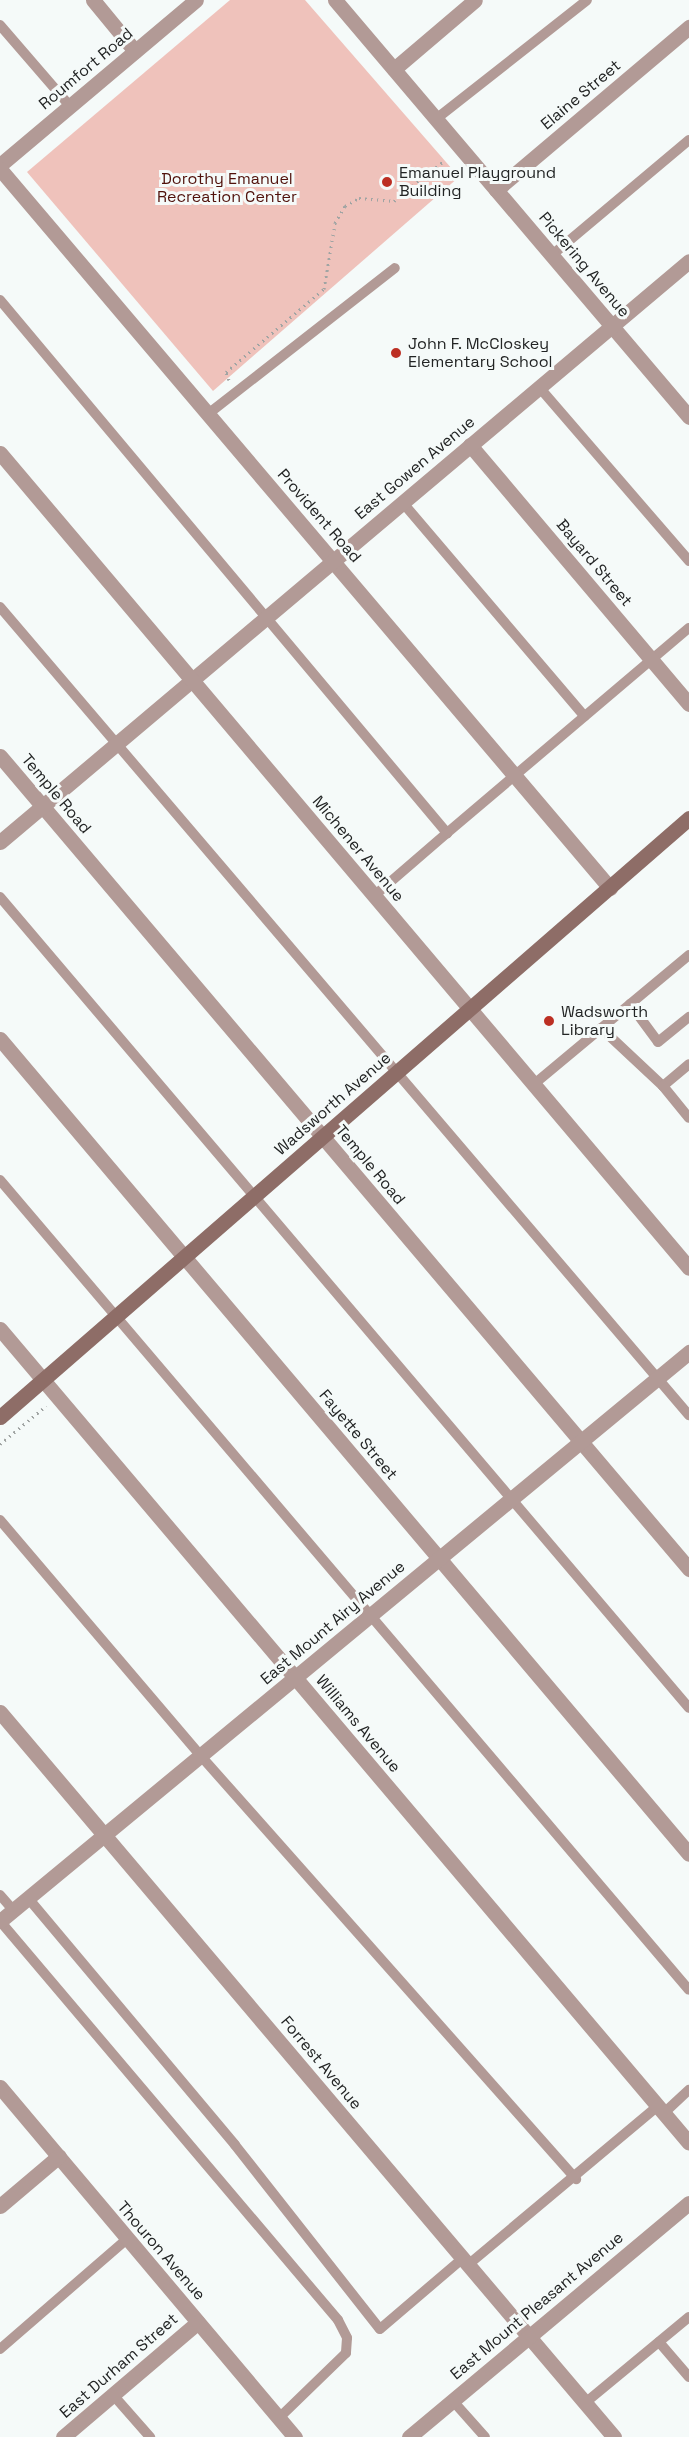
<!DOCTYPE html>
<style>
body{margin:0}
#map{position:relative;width:689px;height:2437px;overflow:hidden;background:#f5faf9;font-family:"Space Grotesk",sans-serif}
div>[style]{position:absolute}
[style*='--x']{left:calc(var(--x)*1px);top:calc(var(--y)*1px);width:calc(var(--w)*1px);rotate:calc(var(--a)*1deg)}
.green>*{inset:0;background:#efc2bb}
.path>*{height:3px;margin-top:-1.5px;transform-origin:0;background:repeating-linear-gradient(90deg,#a0a4a3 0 1.5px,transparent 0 6px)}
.service>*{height:10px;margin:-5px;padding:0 5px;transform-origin:5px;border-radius:5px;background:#b29a96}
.minor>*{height:15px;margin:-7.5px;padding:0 7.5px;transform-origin:7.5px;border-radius:7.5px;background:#b29a96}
.tertiary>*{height:15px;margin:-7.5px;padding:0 7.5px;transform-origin:7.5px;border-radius:7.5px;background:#b29a96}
.secondary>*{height:15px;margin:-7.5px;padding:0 7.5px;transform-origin:7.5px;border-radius:7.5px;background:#8e6d67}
.dots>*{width:16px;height:16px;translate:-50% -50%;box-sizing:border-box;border:3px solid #f5faf9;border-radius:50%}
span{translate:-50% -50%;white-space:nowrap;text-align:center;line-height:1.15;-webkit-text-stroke:6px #f5faf9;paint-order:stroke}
.street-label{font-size:16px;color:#222424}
.poi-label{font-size:16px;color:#222424}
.left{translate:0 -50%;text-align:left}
.park-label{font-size:16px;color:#50110b}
</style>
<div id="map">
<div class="green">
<div style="clip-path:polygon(230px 0,305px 0,459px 177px,213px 391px,27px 172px)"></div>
</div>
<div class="path">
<div style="--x:229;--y:380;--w:9;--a:-111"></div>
<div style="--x:226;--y:372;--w:128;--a:-40.3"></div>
<div style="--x:324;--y:289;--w:67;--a:-80.5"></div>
<div style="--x:335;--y:223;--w:20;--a:-60"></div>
<div style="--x:345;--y:206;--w:16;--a:-30"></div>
<div style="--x:359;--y:198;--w:35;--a:5"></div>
<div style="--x:394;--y:201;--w:65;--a:-38.8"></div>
<div style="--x:0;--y:1444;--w:60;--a:-39.6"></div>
</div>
<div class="service">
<div style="--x:0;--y:25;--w:107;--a:49.2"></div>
<div style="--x:436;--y:119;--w:192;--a:-38.2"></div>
<div style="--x:552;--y:255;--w:179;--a:-40"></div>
<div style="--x:0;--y:300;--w:696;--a:50.02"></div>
<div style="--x:447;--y:833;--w:317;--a:-40.3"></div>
<div style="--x:539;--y:387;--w:230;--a:49.2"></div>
<div style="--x:208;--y:414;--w:237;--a:-38"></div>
<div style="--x:403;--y:503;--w:280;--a:49.6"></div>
<div style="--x:0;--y:607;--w:1062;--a:49.55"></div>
<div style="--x:374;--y:896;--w:96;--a:-40.8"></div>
<div style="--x:0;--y:897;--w:1064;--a:49.65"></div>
<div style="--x:630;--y:1004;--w:47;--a:53.6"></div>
<div style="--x:658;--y:1042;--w:40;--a:-39"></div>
<div style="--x:601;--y:1028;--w:85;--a:43.1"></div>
<div style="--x:663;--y:1086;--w:34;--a:-40"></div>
<div style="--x:533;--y:1085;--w:203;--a:-39.8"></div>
<div style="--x:663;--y:1086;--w:41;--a:50.9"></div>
<div style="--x:0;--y:1180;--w:1063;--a:49.61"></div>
<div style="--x:0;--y:1520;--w:309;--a:49.6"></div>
<div style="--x:200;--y:1755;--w:567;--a:48.43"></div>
<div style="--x:0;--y:1895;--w:20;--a:49"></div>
<div style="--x:28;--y:1898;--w:322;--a:50"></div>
<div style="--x:235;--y:2145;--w:234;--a:51.8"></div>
<div style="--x:380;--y:2329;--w:109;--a:-40.5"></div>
<div style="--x:0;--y:1921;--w:523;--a:49.73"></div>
<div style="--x:338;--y:2320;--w:20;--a:63"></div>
<div style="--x:347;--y:2338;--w:15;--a:94"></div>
<div style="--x:346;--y:2353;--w:93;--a:135.9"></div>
<div style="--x:664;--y:2113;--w:34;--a:-43"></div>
<div style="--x:469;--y:2264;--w:246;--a:-39.9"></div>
<div style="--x:659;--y:2342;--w:46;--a:49.4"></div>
<div style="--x:0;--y:2349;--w:168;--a:-40.9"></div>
<div style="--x:114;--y:2396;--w:55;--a:48.7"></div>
<div style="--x:453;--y:2401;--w:48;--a:48.4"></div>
<div style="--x:585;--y:2403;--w:135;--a:-39.6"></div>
</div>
<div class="minor">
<div style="--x:93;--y:0;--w:66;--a:50.5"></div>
<div style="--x:335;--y:0;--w:547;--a:49.67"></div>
<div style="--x:394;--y:69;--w:106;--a:-40.4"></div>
<div style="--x:0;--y:165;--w:256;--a:-40.1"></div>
<div style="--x:0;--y:169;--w:943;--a:49.69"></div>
<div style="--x:496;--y:190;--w:253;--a:-40.2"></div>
<div style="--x:470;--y:445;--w:339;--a:49.8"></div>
<div style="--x:0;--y:756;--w:1066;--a:49.72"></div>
<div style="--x:0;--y:842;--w:901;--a:-40.14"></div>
<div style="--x:0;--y:1039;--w:1067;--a:49.79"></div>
<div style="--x:0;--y:1329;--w:1066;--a:49.75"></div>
<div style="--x:0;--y:1712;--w:950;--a:49.74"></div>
<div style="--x:0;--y:1921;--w:894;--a:-39.55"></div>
<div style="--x:0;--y:2087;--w:458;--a:49.9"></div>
<div style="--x:0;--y:2206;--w:77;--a:-40.3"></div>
<div style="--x:63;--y:2437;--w:177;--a:-40.4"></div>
<div style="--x:409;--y:2437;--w:365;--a:-39.9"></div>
</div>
<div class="tertiary">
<div style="--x:0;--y:453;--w:1067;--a:49.79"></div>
</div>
<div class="secondary">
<div style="--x:0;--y:1417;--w:913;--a:-41"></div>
</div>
<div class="dots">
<div style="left:387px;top:182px;background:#bc2f23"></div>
<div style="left:396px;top:353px;background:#bc2f23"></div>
<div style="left:549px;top:1021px;background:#bc2f23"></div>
</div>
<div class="street-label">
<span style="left:86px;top:69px;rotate:-40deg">Roumfort Road</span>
<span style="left:581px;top:95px;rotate:-40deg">Elaine Street</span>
<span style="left:584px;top:265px;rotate:50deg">Pickering Avenue</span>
<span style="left:415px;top:468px;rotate:-40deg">East Gowen Avenue</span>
<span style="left:319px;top:516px;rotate:49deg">Provident Road</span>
<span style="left:594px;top:563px;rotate:50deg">Bayard Street</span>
<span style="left:56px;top:794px;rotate:50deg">Temple Road</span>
<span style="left:358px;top:849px;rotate:50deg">Michener Avenue</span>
<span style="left:333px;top:1104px;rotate:-41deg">Wadsworth Avenue</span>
<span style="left:370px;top:1165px;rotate:50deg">Temple Road</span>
<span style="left:358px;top:1435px;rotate:50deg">Fayette Street</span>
<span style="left:333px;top:1623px;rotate:-40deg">East Mount Airy Avenue</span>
<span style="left:358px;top:1724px;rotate:50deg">Williams Avenue</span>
<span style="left:321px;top:2063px;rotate:50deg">Forrest Avenue</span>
<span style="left:161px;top:2251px;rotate:49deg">Thouron Avenue</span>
<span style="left:537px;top:2306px;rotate:-40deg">East Mount Pleasant Avenue</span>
<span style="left:119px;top:2366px;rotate:-41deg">East Durham Street</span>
</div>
<div class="poi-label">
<span class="left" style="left:399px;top:182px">Emanuel Playground<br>Building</span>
<span class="left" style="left:408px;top:353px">John F. McCloskey<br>Elementary School</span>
<span class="left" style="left:561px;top:1021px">Wadsworth<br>Library</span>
</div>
<div class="park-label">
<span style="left:227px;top:188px">Dorothy Emanuel<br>Recreation Center</span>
</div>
</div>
